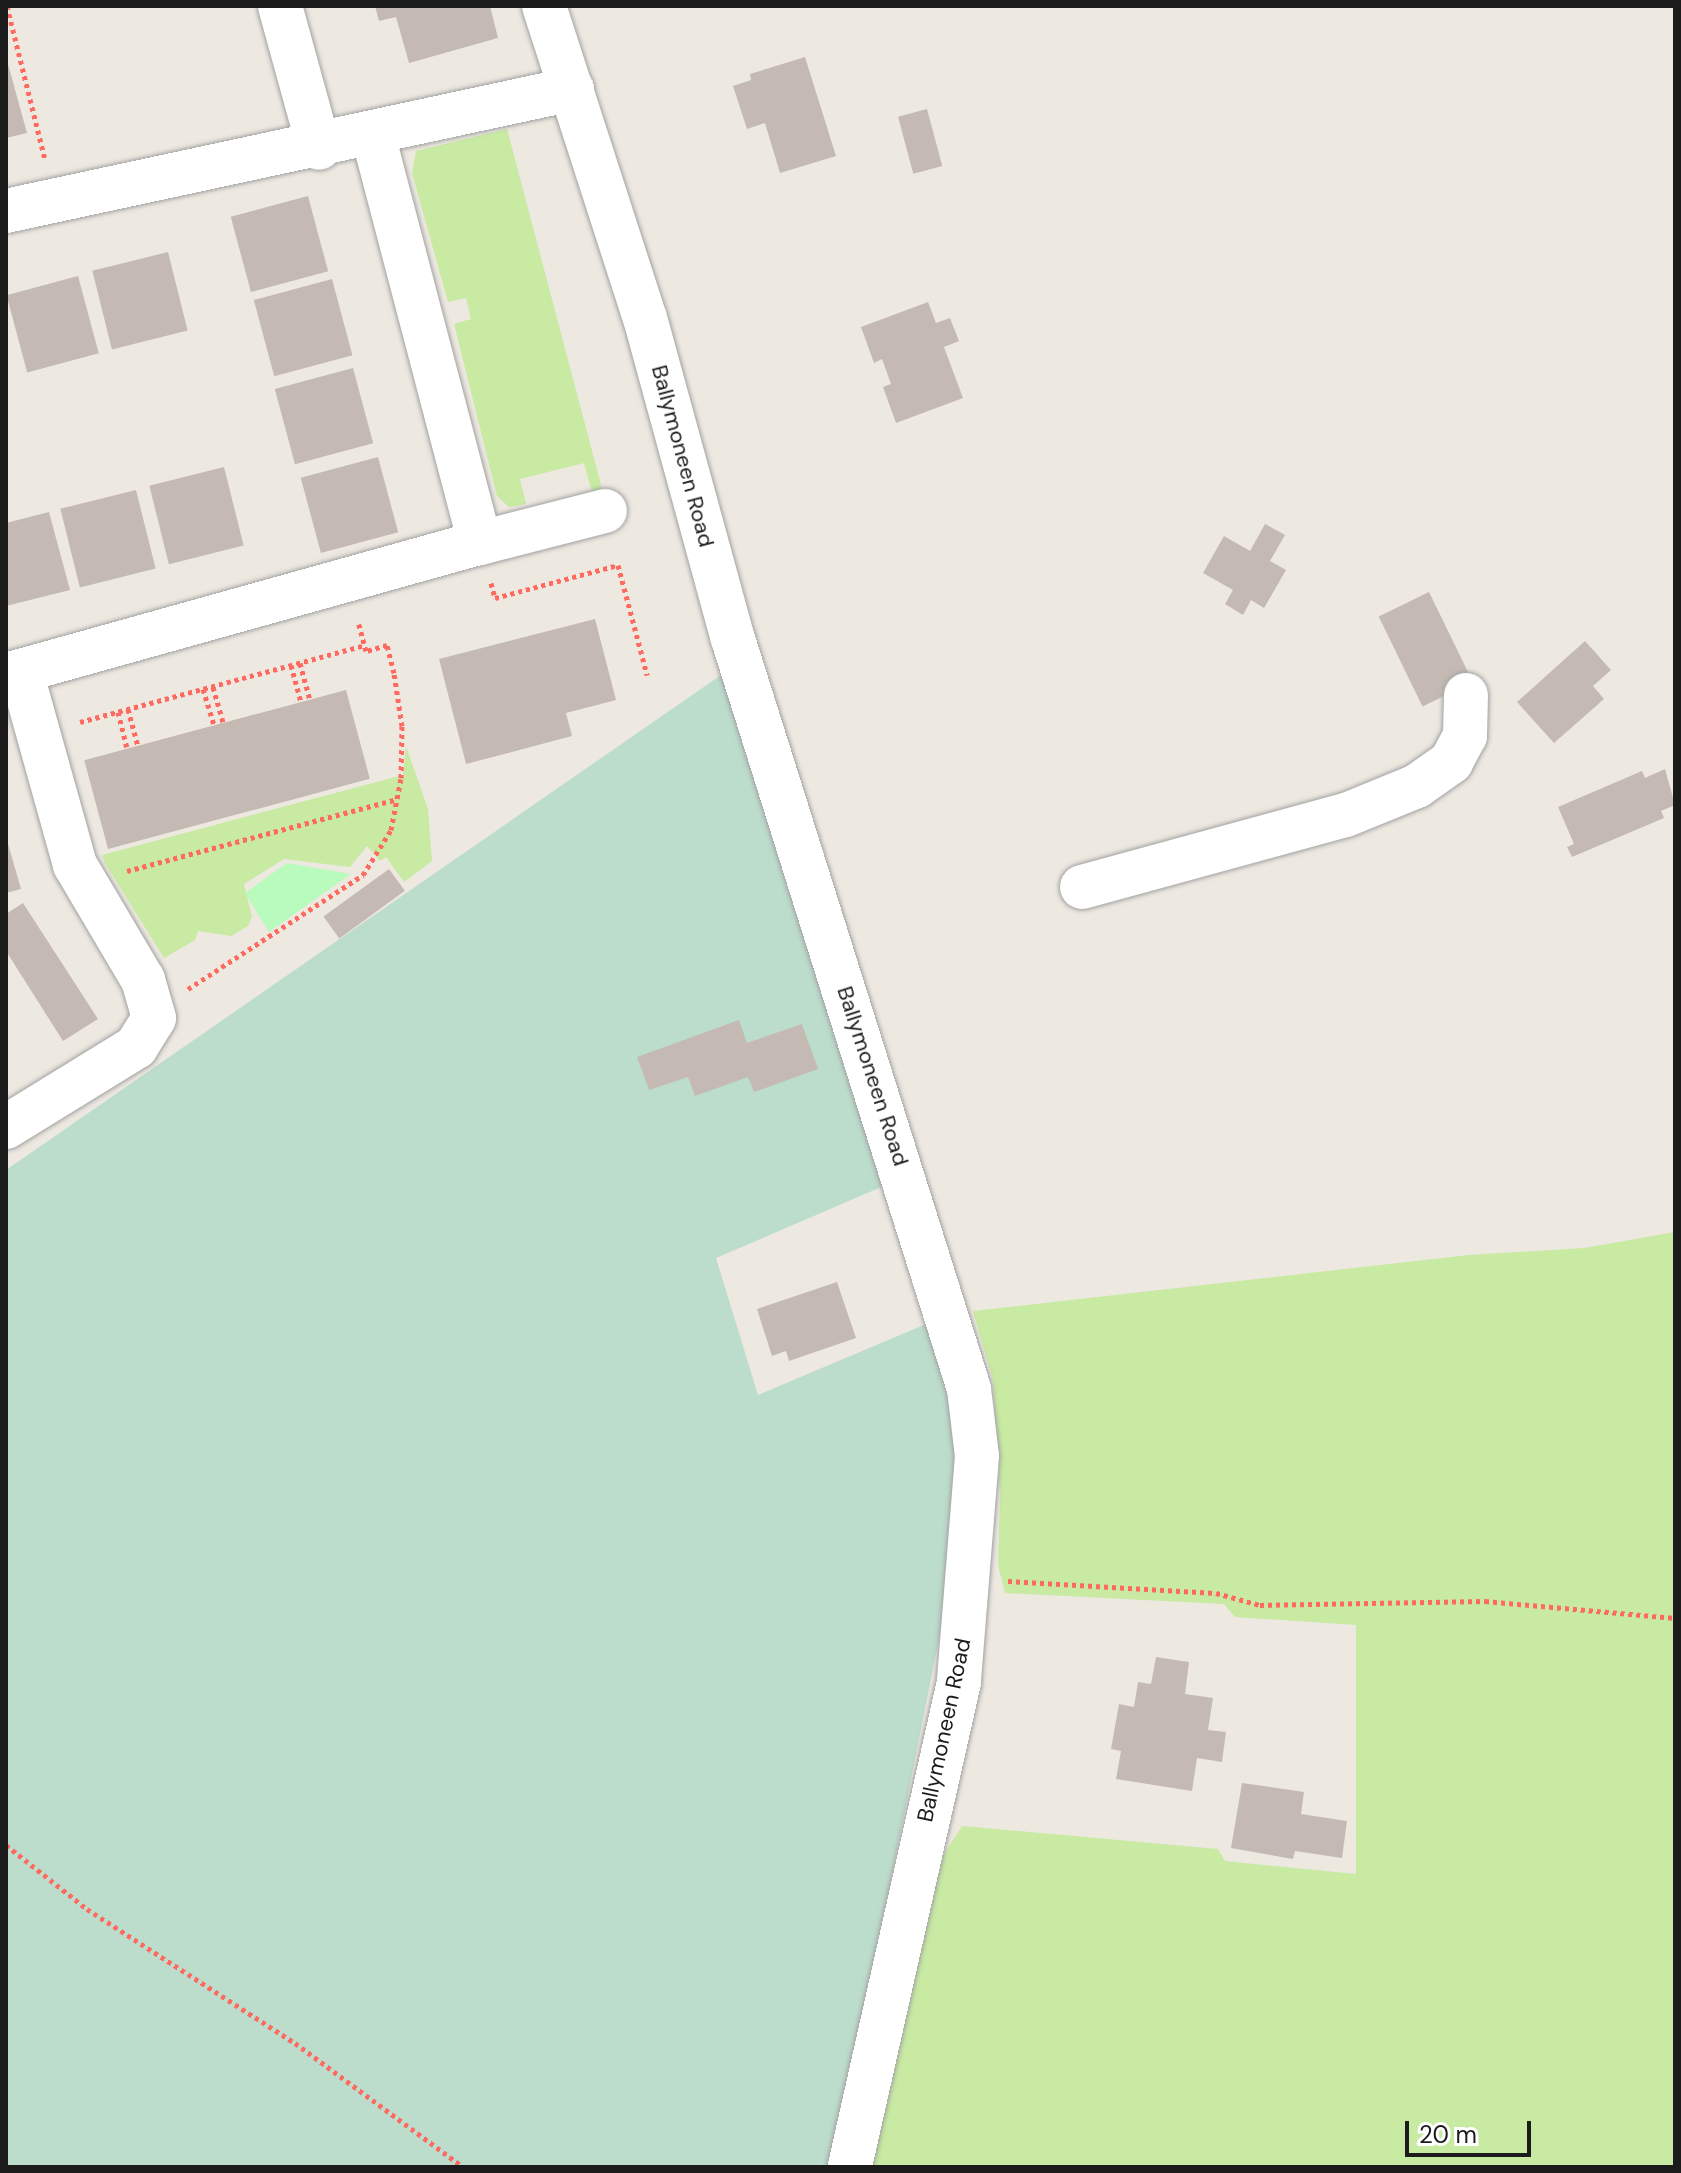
<!DOCTYPE html>
<style>
body{margin:0}
#map{position:relative;width:1681px;height:2173px;overflow:hidden;background:#ede8e0;font-family:"DM Sans",sans-serif}
div>[style]{position:absolute}
[style*='--x']{left:calc(var(--x)*1px);top:calc(var(--y)*1px);width:calc(var(--w)*1px);rotate:calc(var(--a)*1deg)}
.grass>*{inset:0;background:#c8eaa3}
.wetland>*{inset:0;background:#bcdccc}
.park>*{inset:0;background:#b9fbbc}
.building>*{inset:0;background:#c5bab3;transform-origin:0 0}
.path>*{height:5px;margin-top:-2.5px;transform-origin:0;background:repeating-linear-gradient(90deg,#fe6a60 0 4px,transparent 0 8px)}
.roads{filter:drop-shadow(0 0 2px #a2a2a2) drop-shadow(0 0 2px #a2a2a2)}
.minor>*{height:44px;margin:-22px;padding:0 22px;transform-origin:22px;border-radius:22px;background:#fff}
span{translate:-50% -50%;white-space:nowrap;text-align:center;line-height:1.15;-webkit-text-stroke:7px #fff;paint-order:stroke}
.street-label{font-size:22px;color:#1b1b1b}
.frame{position:absolute;inset:0;border:8px solid #1b1b1b;pointer-events:none}
.scale{position:absolute;left:1405px;top:2121px;width:126px;height:36px;box-sizing:border-box;border:4px solid #1b1b1b;border-top:0;padding-left:10px;font-size:24px;line-height:28px;white-space:nowrap;color:#1b1b1b;-webkit-text-stroke:6px #fff;paint-order:stroke}
</style>
<div id="map">
<div class="grass">
<div style="clip-path:polygon(507px 129px,604px 496px,594px 500px,584px 463px,520px 479px,526px 504px,509px 507px,497px 496px,454px 324px,471px 319px,466px 298px,448px 302px,412px 173px,416px 151px)"></div>
<div style="clip-path:polygon(406px 746px,428px 809px,432px 861px,404px 882px,386px 857px,380px 861px,367px 846px,350px 867px,284px 859px,244px 884px,252px 917px,248px 926px,231px 936px,198px 931px,195px 940px,164px 958px,105px 863px,102px 855px,403px 775px)"></div>
<div style="clip-path:polygon(1675px 1232px,1675px 2167px,870px 2167px,942px 1857px,962px 1826px,1218px 1849px,1225px 1861px,1356px 1874px,1356px 1625px,1235px 1617px,1224px 1604px,1005px 1593px,998px 1565px,1000px 1496px,993px 1380px,973px 1311px,1469px 1255px,1584px 1248px)"></div>
</div>
<div class="wetland">
<div style="clip-path:polygon(724px 673px,886px 1185px,716px 1258px,758px 1395px,931px 1322px,955px 1405px,959px 1486px,951px 1578px,834px 2167px,6px 2167px,6px 1170px)"></div>
</div>
<div class="park">
<div style="clip-path:polygon(287px 863px,351px 874px,269px 932px,245px 893px)"></div>
</div>
<div class="building">
<div style="clip-path:polygon(375px 6px,490px 6px,498px 38px,409px 63px,396px 17px,379px 21px)"></div>
<div style="clip-path:polygon(6px 57px,27px 133px,6px 138px)"></div>
<div style="clip-path:polygon(805px 57px,836px 156px,780px 173px,765px 123px,747px 129px,733px 86px,751px 80px,750px 74px)"></div>
<div style="left:927px;top:109px;width:59px;height:30px;rotate:75deg"></div>
<div style="left:308px;top:196px;width:78px;height:80px;rotate:75deg"></div>
<div style="left:168px;top:252px;width:81px;height:78px;rotate:76deg"></div>
<div style="left:78px;top:276px;width:80px;height:74px;rotate:75deg"></div>
<div style="left:332px;top:279px;width:79px;height:81px;rotate:75deg"></div>
<div style="clip-path:polygon(928px 302px,936px 323px,950px 318px,959px 341px,944px 347px,963px 398px,896px 423px,883px 387px,891px 384px,882px 359px,874px 363px,861px 327px)"></div>
<div style="left:353px;top:368px;width:78px;height:81px;rotate:75deg"></div>
<div style="left:378px;top:457px;width:78px;height:80px;rotate:75deg"></div>
<div style="left:224px;top:467px;width:81px;height:77px;rotate:76deg"></div>
<div style="left:136px;top:490px;width:81px;height:78px;rotate:76deg"></div>
<div style="clip-path:polygon(49px 512px,70px 590px,6px 606px,6px 523px)"></div>
<div style="clip-path:polygon(1265px 524px,1285px 535px,1270px 561px,1286px 570px,1264px 608px,1251px 600px,1243px 615px,1225px 604px,1233px 590px,1203px 573px,1224px 536px,1250px 551px)"></div>
<div style="left:1429px;top:592px;width:100px;height:56px;rotate:64deg"></div>
<div style="clip-path:polygon(595px 619px,616px 700px,566px 713px,572px 736px,466px 764px,439px 659px)"></div>
<div style="clip-path:polygon(1585px 641px,1611px 670px,1593px 686px,1604px 699px,1554px 743px,1517px 702px)"></div>
<div style="left:346px;top:690px;width:92px;height:271px;rotate:75deg"></div>
<div style="clip-path:polygon(1665px 769px,1675px 805px,1661px 811px,1664px 818px,1572px 857px,1567px 847px,1574px 844px,1558px 807px,1642px 771px,1645px 778px)"></div>
<div style="clip-path:polygon(6px 837px,21px 889px,6px 893px)"></div>
<div style="left:389px;top:869px;width:27px;height:81px;rotate:54deg"></div>
<div style="clip-path:polygon(23px 903px,98px 1019px,63px 1041px,6px 951px,6px 914px)"></div>
<div style="clip-path:polygon(739px 1020px,747px 1043px,802px 1024px,818px 1069px,754px 1092px,748px 1077px,695px 1096px,688px 1077px,649px 1090px,637px 1057px)"></div>
<div style="clip-path:polygon(837px 1282px,856px 1338px,789px 1361px,786px 1351px,772px 1356px,757px 1309px)"></div>
<div style="clip-path:polygon(1156px 1657px,1189px 1662px,1185px 1694px,1213px 1698px,1208px 1730px,1226px 1732px,1222px 1762px,1197px 1758px,1192px 1791px,1116px 1779px,1121px 1751px,1111px 1749px,1119px 1704px,1134px 1707px,1138px 1682px,1151px 1684px)"></div>
<div style="clip-path:polygon(1242px 1783px,1304px 1792px,1301px 1814px,1347px 1821px,1342px 1858px,1295px 1851px,1293px 1859px,1231px 1848px)"></div>
</div>
<div class="path">
<div style="--x:7;--y:6;--w:159;--a:76.1"></div>
<div style="--x:491;--y:583;--w:16;--a:75"></div>
<div style="--x:495;--y:598;--w:127;--a:-15"></div>
<div style="--x:618;--y:565;--w:114;--a:75.2"></div>
<div style="--x:300;--y:663;--w:38;--a:75"></div>
<div style="--x:291;--y:665;--w:38;--a:75"></div>
<div style="--x:213;--y:687;--w:37;--a:74"></div>
<div style="--x:203;--y:689;--w:39;--a:73"></div>
<div style="--x:128;--y:709;--w:38;--a:75"></div>
<div style="--x:118;--y:712;--w:38;--a:76"></div>
<div style="--x:80;--y:722;--w:295;--a:-15.1"></div>
<div style="--x:127;--y:871;--w:279;--a:-14.9"></div>
<div style="--x:188;--y:989;--w:209;--a:-33.1"></div>
<div style="--x:363;--y:875;--w:53;--a:-58.1"></div>
<div style="--x:391;--y:830;--w:53;--a:-79.1"></div>
<div style="--x:401;--y:778;--w:52;--a:-88.9"></div>
<div style="--x:402;--y:726;--w:54;--a:-98.6"></div>
<div style="--x:394;--y:673;--w:29;--a:-104"></div>
<div style="--x:387;--y:645;--w:22;--a:164"></div>
<div style="--x:366;--y:651;--w:31;--a:-105"></div>
<div style="--x:1008;--y:1581;--w:208;--a:3.3"></div>
<div style="--x:1216;--y:1593;--w:46;--a:15.3"></div>
<div style="--x:1260;--y:1605;--w:225;--a:-1"></div>
<div style="--x:1485;--y:1601;--w:191;--a:5.1"></div>
<div style="--x:6;--y:1845;--w:103;--a:38.3"></div>
<div style="--x:87;--y:1909;--w:247;--a:32.8"></div>
<div style="--x:295;--y:2043;--w:209;--a:36.4"></div>
</div>
<div class="roads">
<div class="minor">
<div style="--x:280;--y:6;--w:147;--a:74.6"></div>
<div style="--x:544;--y:6;--w:328;--a:72.1"></div>
<div style="--x:645;--y:318;--w:333;--a:74.7"></div>
<div style="--x:733;--y:639;--w:786;--a:72.53"></div>
<div style="--x:969;--y:1389;--w:67;--a:83.2"></div>
<div style="--x:977;--y:1456;--w:227;--a:94.6"></div>
<div style="--x:959;--y:1682;--w:497;--a:102.7"></div>
<div style="--x:6;--y:211;--w:579;--a:-12.16"></div>
<div style="--x:480;--y:543;--w:129;--a:-14.4"></div>
<div style="--x:6;--y:675;--w:492;--a:-15.6"></div>
<div style="--x:480;--y:543;--w:423;--a:-104.7"></div>
<div style="--x:1082;--y:887;--w:274;--a:-15.3"></div>
<div style="--x:1346;--y:815;--w:77;--a:-22.2"></div>
<div style="--x:1417;--y:786;--w:42;--a:-35.2"></div>
<div style="--x:1451;--y:762;--w:30;--a:-62"></div>
<div style="--x:1465;--y:736;--w:41;--a:-88.6"></div>
<div style="--x:6;--y:1127;--w:153;--a:-31.6"></div>
<div style="--x:136;--y:1047;--w:34;--a:-58"></div>
<div style="--x:154;--y:1018;--w:40;--a:-106"></div>
<div style="--x:143;--y:980;--w:134;--a:-120.6"></div>
<div style="--x:75;--y:865;--w:200;--a:-105.6"></div>
</div>
</div>
<div class="street-label">
<span style="left:683px;top:456px;rotate:75deg">Ballymoneen Road</span>
<span style="left:873px;top:1076px;rotate:72deg">Ballymoneen Road</span>
<span style="left:944px;top:1730px;rotate:-78deg">Ballymoneen Road</span>
</div>
<div class="frame"></div>
<div class="scale">20 m</div>
</div>
